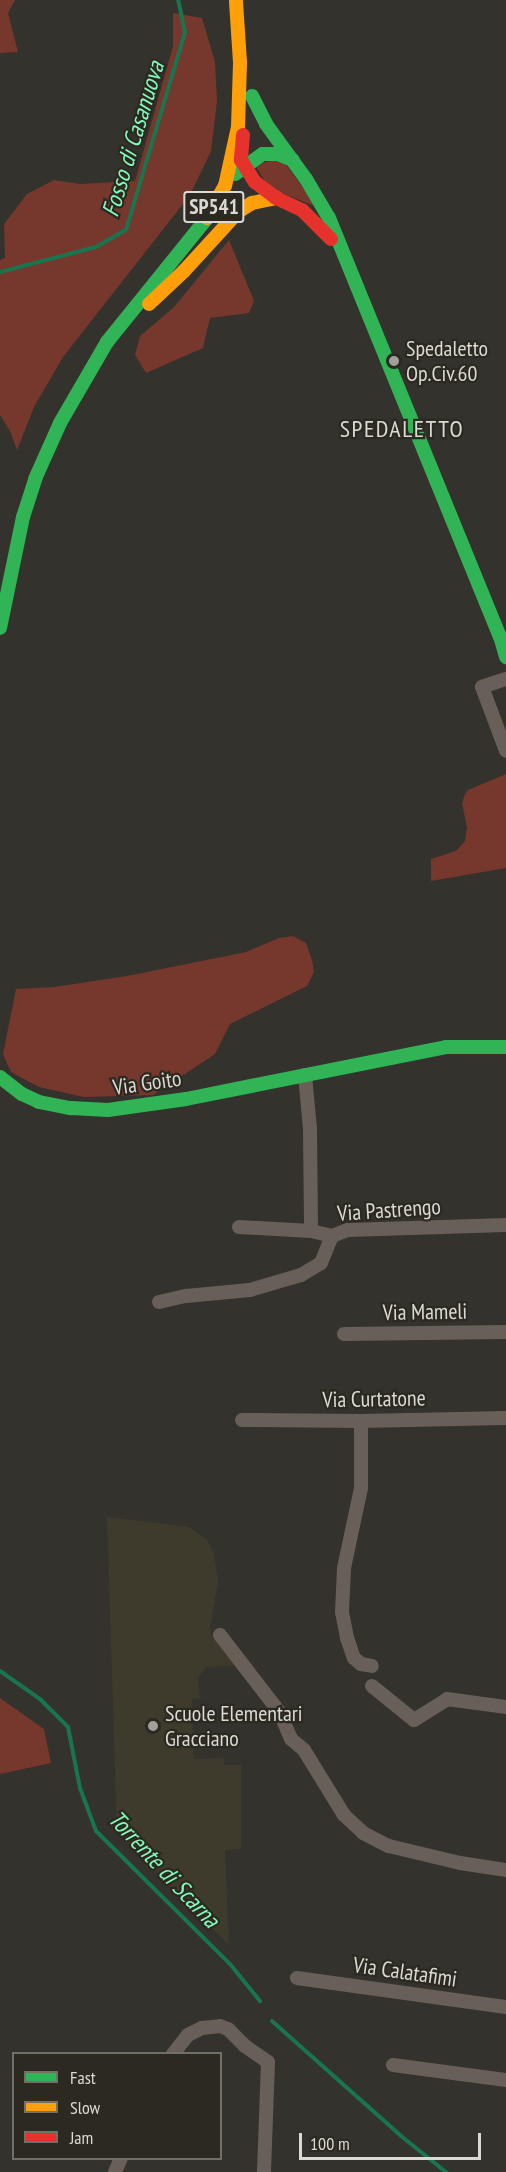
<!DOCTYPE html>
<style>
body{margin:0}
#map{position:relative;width:506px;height:2172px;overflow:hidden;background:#33322c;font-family:"PT Sans Narrow",sans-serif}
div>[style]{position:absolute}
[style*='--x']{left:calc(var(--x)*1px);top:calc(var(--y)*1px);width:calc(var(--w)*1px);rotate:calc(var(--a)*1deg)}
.built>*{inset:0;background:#3e3b2c}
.green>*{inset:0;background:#76372d}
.stream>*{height:4px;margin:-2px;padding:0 2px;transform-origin:2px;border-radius:2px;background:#19754e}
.street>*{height:14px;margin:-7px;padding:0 7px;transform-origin:7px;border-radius:7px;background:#685f58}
.fast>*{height:14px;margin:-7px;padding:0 7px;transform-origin:7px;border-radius:7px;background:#30b455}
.slow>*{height:14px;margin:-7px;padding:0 7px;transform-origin:7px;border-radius:7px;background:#ff9f0a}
.jam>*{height:14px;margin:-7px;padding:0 7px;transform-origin:7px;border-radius:7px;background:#e5322d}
.dots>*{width:16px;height:16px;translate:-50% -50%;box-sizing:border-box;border:3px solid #2c2920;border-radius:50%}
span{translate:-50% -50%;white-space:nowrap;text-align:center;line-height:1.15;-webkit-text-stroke:4.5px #2c2920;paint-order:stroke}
.shield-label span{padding:2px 4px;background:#2c2920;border:2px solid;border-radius:4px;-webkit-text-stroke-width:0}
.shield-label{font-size:21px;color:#dad9d3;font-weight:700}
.poi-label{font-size:22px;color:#dad9d3}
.left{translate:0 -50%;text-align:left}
.street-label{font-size:22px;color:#dad9d3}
.water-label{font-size:24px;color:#81fabb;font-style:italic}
.neighbourhood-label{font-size:24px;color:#dad9d3;letter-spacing:1.5px}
.legend{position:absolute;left:12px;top:2052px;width:210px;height:108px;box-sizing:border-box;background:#2c2920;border:2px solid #726f68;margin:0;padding:8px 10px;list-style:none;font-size:18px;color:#dad9d3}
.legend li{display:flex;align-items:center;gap:12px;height:30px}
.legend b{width:30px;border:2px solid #726f68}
.scale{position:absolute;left:299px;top:2133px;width:182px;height:27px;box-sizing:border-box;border:3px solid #dad9d3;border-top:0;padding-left:8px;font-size:18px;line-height:21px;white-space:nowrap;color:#dad9d3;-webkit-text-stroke:4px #2c2920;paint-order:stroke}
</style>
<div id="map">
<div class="built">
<div style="clip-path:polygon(107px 1517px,190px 1527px,207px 1540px,214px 1552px,218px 1582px,210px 1628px,212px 1635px,238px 1665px,206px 1667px,198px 1678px,200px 1698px,192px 1699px,193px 1748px,194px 1759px,224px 1758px,224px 1765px,241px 1765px,241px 1849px,225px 1850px,229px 1945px,117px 1832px)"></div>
</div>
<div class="green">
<div style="clip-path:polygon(0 0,15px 0,8px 13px,18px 52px,0 53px)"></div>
<div style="clip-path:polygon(173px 13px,202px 18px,215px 62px,217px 101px,211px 151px,190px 195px,63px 357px,34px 407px,17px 450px,10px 431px,0 415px,0 260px,5px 258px,4px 224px,27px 194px,54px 180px,80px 184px,135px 181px,173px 46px)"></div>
<div style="clip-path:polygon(281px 158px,317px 207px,269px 188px,255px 165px)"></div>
<div style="clip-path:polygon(229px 240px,254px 301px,249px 313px,210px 318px,203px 348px,146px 373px,135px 355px,140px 336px,174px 307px)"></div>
<div style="clip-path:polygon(506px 774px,506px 868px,431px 881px,431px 859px,456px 851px,465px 841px,467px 828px,462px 803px,465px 794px,468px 790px)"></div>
<div style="clip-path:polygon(293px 936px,306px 943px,312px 960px,314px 972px,307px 986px,230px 1024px,215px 1054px,153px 1095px,84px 1097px,39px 1087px,11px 1072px,3px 1054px,16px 989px,54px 987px,127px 976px,246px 952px,279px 938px)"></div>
<div style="clip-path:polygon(0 1698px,44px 1729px,51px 1763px,0 1774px)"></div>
</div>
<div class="stream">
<div style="--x:0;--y:272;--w:99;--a:-14.6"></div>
<div style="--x:96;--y:247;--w:34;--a:-30"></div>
<div style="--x:126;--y:230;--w:207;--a:-73.4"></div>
<div style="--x:185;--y:32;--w:33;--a:-102"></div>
<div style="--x:0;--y:1671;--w:49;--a:35"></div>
<div style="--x:40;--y:1699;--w:40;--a:45"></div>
<div style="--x:68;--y:1727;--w:62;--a:78.9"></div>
<div style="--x:80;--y:1788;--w:46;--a:69.6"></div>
<div style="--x:96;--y:1831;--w:189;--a:44.8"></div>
<div style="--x:230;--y:1964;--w:48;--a:51"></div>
<div style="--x:272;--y:2021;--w:173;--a:41.7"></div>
<div style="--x:401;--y:2136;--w:58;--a:38.7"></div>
</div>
<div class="street">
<div style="--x:506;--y:679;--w:25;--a:162"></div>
<div style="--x:482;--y:687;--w:68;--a:69.4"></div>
<div style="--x:305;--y:1075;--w:54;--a:84.7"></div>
<div style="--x:310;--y:1129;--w:102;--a:89.4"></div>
<div style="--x:239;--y:1227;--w:72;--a:3.2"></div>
<div style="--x:311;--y:1231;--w:22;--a:13"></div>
<div style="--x:332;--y:1236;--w:17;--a:-21"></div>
<div style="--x:348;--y:1230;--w:158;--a:-1.8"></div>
<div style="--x:159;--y:1302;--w:28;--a:-13"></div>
<div style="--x:186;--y:1296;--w:64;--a:-5.4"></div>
<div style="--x:250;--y:1290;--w:53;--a:-16.4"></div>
<div style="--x:301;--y:1275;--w:23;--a:-31"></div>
<div style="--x:321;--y:1263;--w:29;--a:-68"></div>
<div style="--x:344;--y:1334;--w:162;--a:-0.7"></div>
<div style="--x:242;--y:1420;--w:119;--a:0.5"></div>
<div style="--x:361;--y:1421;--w:145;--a:-1.2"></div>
<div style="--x:361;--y:1421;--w:67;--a:90"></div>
<div style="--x:361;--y:1488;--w:82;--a:102"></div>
<div style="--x:344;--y:1568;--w:44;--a:92.6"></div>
<div style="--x:342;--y:1612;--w:26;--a:79"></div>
<div style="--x:347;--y:1638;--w:21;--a:71"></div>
<div style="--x:354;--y:1658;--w:9;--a:41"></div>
<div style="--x:361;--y:1664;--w:11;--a:10"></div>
<div style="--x:220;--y:1635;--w:98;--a:52.4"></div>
<div style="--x:280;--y:1713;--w:28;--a:67"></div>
<div style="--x:291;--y:1739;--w:17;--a:40"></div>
<div style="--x:304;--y:1750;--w:76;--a:58.4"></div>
<div style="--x:344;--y:1815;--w:26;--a:43"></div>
<div style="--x:363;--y:1833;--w:29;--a:27"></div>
<div style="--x:389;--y:1846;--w:73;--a:13.5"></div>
<div style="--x:460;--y:1863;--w:47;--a:8.7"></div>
<div style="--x:372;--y:1686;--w:54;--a:39"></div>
<div style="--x:414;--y:1720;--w:39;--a:-32"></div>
<div style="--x:447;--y:1699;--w:60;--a:7.7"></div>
<div style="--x:297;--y:1978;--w:211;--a:7.9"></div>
<div style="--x:173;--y:2054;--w:24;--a:-52"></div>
<div style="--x:188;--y:2035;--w:16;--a:-27"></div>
<div style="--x:202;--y:2028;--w:18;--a:-6"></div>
<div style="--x:220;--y:2026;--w:9;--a:21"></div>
<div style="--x:228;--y:2029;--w:24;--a:45"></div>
<div style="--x:245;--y:2046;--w:28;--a:35"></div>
<div style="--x:268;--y:2062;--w:110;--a:92.1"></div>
<div style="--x:393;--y:2065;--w:114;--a:7.6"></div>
<div style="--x:115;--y:2172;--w:15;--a:-67"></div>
</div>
<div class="fast">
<div style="--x:252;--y:96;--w:31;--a:63"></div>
<div style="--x:266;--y:124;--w:68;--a:54"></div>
<div style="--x:306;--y:179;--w:45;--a:59.5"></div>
<div style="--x:329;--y:218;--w:452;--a:67.8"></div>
<div style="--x:500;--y:636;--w:22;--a:74"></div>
<div style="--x:235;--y:174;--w:34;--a:-36"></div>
<div style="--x:263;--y:154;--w:15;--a:0"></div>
<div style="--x:278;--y:154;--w:16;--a:22"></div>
<div style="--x:0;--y:628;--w:113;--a:-78.3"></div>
<div style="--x:23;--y:517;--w:40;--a:-72"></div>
<div style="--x:35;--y:479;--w:61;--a:-65.9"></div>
<div style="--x:60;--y:423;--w:94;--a:-59.9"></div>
<div style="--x:107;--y:342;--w:159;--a:-51.1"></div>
<div style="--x:0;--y:1077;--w:28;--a:38"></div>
<div style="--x:22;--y:1094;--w:19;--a:25"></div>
<div style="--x:39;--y:1102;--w:33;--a:11"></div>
<div style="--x:71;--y:1108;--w:37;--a:3"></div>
<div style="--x:108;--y:1110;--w:79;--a:-8"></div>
<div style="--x:186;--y:1099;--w:265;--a:-11.3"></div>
<div style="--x:446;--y:1047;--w:60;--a:0"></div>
</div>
<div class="slow">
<div style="--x:207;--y:218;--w:37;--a:-61"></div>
<div style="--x:225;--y:186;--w:60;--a:-77.6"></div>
<div style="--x:238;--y:127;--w:65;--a:-88.2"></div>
<div style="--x:240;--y:62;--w:61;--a:-93.8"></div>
<div style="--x:149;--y:304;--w:48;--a:-43.3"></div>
<div style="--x:184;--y:271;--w:80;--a:-47.5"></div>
<div style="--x:238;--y:212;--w:17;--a:-33"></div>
<div style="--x:252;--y:203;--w:25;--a:-12"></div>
</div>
<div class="jam">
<div style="--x:243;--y:135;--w:25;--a:95"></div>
<div style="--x:241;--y:160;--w:26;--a:58"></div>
<div style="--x:255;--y:182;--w:26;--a:37"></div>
<div style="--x:276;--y:198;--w:29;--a:25"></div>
<div style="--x:302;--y:210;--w:41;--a:45"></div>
</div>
<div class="dots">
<div style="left:394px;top:361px;background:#a09f99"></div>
<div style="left:153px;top:1726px;background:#a09f99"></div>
</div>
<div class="shield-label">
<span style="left:214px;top:207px">SP541</span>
</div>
<div class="poi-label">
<span class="left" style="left:406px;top:361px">Spedaletto<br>Op.Civ.60</span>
<span class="left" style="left:165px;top:1726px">Scuole Elementari<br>Gracciano</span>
</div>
<div class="street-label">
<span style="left:147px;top:1083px;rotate:-8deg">Via Goito</span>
<span style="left:389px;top:1210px;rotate:-4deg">Via Pastrengo</span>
<span style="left:425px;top:1312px;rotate:-1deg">Via Mameli</span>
<span style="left:374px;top:1399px;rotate:-1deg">Via Curtatone</span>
<span style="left:405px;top:1972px;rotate:8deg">Via Calatafimi</span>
</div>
<div class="water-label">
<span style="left:133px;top:139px;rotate:-73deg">Fosso di Casanuova</span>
<span style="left:164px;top:1869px;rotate:47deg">Torrente di Scarna</span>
</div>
<div class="neighbourhood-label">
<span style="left:402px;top:429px">SPEDALETTO</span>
</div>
<ul class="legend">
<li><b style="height:8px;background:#30b455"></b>Fast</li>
<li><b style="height:8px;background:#ff9f0a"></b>Slow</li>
<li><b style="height:8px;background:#e5322d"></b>Jam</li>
</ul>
<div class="scale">100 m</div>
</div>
